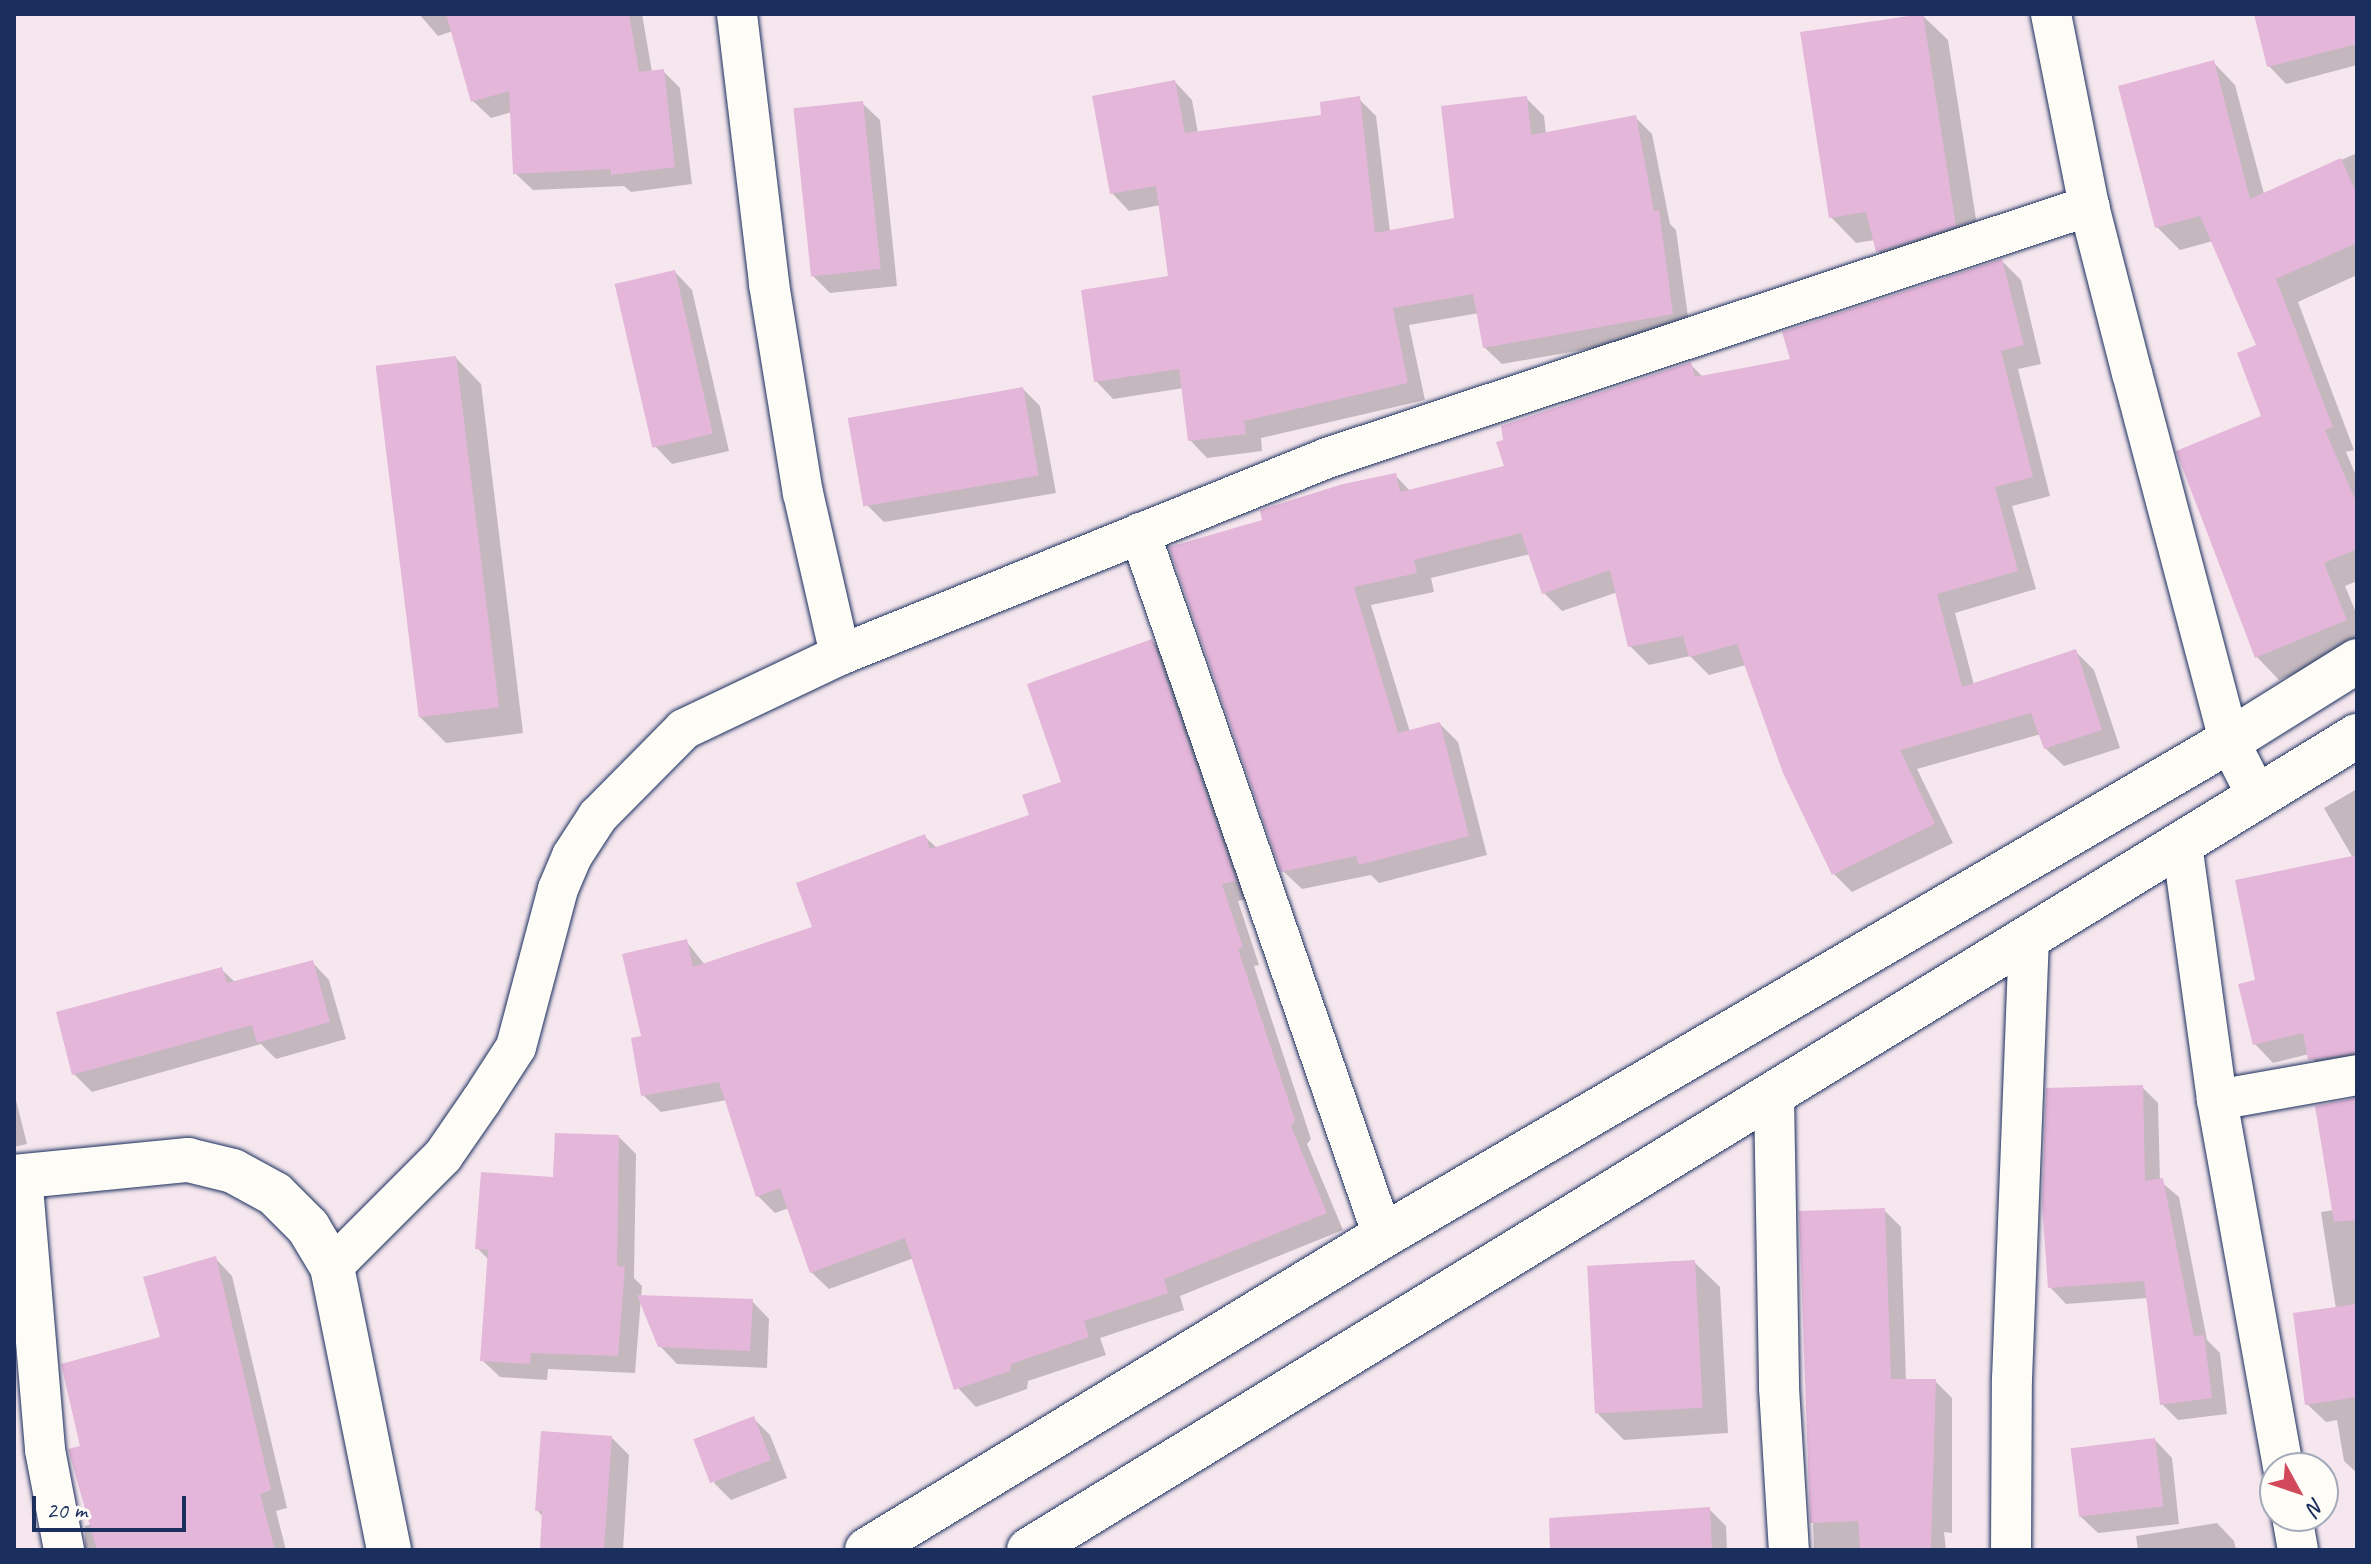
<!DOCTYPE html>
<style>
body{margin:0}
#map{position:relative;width:2371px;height:1564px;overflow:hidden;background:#f6e7ee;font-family:Caveat,sans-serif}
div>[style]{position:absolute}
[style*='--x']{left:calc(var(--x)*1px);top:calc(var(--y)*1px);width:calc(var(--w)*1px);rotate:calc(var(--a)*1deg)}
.shadow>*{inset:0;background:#0003}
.building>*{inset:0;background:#e4b6d9;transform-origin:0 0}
.roads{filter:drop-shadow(0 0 2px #1b2f5e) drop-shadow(0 0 2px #1b2f5e)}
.street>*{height:40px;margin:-20px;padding:0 20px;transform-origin:20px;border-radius:20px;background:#fdfcf7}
.secondary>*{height:44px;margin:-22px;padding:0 22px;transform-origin:22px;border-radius:22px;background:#fdfcf7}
span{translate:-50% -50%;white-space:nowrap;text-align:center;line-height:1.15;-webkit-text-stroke:7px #fdfcf7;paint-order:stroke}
.frame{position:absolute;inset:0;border:16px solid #1b2f5e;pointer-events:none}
.north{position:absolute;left:2259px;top:1452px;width:80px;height:80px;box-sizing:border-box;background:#fdfcf7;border:2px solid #a3aaba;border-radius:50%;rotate:130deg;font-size:22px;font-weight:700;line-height:32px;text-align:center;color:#1b2f5e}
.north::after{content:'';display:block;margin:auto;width:28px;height:36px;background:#d1495b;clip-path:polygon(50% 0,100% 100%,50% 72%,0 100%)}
.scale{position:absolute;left:32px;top:1496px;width:154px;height:36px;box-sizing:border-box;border:4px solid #1b2f5e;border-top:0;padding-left:10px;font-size:24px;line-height:28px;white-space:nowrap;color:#1b2f5e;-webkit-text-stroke:6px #fdfcf7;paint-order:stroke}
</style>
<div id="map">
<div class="shadow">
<div style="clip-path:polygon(419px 14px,642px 14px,652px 72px,663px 71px,680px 88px,692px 184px,631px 192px,624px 186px,533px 190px,515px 173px,512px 112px,491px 118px,473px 101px,453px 31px,438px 36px)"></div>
<div style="clip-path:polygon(2256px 14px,2357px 14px,2357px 65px,2286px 84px,2269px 66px)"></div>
<div style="clip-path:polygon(1922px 15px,1948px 40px,1981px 251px,1903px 277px,1878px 251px,1875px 240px,1856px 243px,1831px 217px)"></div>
<div style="clip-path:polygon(2213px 62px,2235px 85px,2264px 194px,2357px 153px,2357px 275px,2298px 302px,2354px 450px,2346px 452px,2357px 478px,2357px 581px,2345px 586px,2357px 615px,2357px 648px,2279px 680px,2257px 657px,2179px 452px,2263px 417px,2259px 347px,2213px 241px,2180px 250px,2157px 227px)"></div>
<div style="clip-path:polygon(1175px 82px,1192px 100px,1198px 133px,1323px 116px,1359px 99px,1376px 116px,1390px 232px,1456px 219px,1526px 98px,1544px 116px,1546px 134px,1635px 117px,1652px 134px,1670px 224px,1676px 230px,1690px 331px,1502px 364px,1484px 347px,1479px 313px,1409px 325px,1425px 400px,1261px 438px,1262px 451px,1207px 458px,1190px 440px,1184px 388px,1113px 399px,1096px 381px,1170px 278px,1161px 205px,1129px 211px,1112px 193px)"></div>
<div style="clip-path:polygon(862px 103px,880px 120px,897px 286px,830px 293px,813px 276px)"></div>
<div style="clip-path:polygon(2002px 261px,2021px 280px,2041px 364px,2018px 369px,2050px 496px,2012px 506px,2036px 589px,1955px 613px,1974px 685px,2075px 651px,2094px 670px,2120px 748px,2064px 766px,2045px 748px,2041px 734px,1917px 769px,1953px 843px,1852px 892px,1833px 873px,1746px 665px,1709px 675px,1690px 656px,1649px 665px,1630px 646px,1618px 592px,1562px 611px,1544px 593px,1530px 554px,1431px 578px,1434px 592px,1371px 605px,1410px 732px,1440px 724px,1458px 742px,1487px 855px,1379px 883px,1371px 875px,1302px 889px,1283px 871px,1265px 521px,1395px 475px,1411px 492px,1507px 468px,1690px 364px,1703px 377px,1793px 360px)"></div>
<div style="clip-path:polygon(675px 272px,692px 290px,729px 451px,672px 464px,655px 446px)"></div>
<div style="clip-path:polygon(456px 358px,481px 384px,523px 733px,446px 743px,420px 717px)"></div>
<div style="clip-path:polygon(1023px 389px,1040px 406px,1056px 493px,884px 522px,867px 505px)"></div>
<div style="clip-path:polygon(1152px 641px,1169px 658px,1252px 898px,1238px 901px,1259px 965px,1254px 966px,1311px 1139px,1307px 1144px,1343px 1230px,1180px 1296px,1184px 1310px,1100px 1338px,1106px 1355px,1028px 1381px,1027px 1389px,976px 1407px,959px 1389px,914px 1258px,829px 1289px,811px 1272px,789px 1208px,775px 1213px,758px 1196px,727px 1100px,661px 1112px,643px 1095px,643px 1038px,686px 941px,705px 965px,814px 928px,924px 836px,938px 849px,1031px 816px,1064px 783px)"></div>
<div style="clip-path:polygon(2357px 789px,2357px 1074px,2328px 1078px,2309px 1054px,2273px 1063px,2255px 1044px,2257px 981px,2353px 858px,2324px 808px)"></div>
<div style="clip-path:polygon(312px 962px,329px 980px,346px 1039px,276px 1059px,261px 1044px,92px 1092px,74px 1074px,221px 969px,236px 983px)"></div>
<div style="clip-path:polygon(2142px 1087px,2158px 1103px,2160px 1181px,2179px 1197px,2207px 1340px,2220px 1353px,2227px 1414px,2178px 1420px,2162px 1404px,2148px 1298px,2066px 1304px,2050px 1287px)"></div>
<div style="clip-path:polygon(14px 1092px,27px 1144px,14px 1147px)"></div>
<div style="clip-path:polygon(2357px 1098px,2357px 1473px,2344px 1461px,2337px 1420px,2326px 1422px,2307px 1404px,2336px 1309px,2321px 1212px,2334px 1210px)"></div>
<div style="clip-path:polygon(619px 1137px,636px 1154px,634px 1278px,642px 1286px,641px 1297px,752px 1301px,769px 1319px,767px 1368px,677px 1364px,660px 1346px,641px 1298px,635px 1373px,548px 1369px,547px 1380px,500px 1377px,482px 1360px,489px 1260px,477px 1248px,555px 1179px)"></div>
<div style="clip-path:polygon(1884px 1210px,1901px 1227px,1906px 1381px,1935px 1381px,1952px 1398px,1952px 1533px,1944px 1532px,1946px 1550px,1814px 1550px,1801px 1213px)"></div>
<div style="clip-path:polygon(215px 1258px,232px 1276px,287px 1508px,276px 1511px,286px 1550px,85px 1550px,85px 1526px,92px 1524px,82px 1447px)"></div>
<div style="clip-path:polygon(1694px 1262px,1720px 1287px,1728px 1433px,1624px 1440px,1598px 1414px)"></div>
<div style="clip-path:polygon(753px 1418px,770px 1435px,787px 1478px,731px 1500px,714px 1483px)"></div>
<div style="clip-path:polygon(612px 1438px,629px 1455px,623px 1550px,542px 1550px,543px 1517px,537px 1510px)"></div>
<div style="clip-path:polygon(2155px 1440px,2172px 1458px,2179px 1524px,2098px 1533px,2080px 1516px)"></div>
<div style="clip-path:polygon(1709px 1509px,1726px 1526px,1727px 1550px,1619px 1550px)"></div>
<div style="clip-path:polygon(2217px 1523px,2234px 1541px,2236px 1550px,2138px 1550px,2136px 1536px)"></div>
</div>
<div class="building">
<div style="clip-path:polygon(446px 14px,629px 14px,639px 72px,664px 69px,675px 167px,611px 175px,611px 169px,513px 174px,509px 91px,471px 102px)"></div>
<div style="clip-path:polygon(1923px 14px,1956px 226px,1876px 252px,1866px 212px,1829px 218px,1800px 32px)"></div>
<div style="clip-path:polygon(2254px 14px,2357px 14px,2357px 44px,2267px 67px)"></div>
<div style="clip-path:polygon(2214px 60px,2250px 199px,2341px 158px,2357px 195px,2357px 243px,2276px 279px,2333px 427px,2325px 430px,2357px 504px,2357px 549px,2324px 563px,2347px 620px,2255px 658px,2176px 451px,2261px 416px,2237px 353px,2256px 345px,2200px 216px,2155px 228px,2118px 86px)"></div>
<div style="clip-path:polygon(1175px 80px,1185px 133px,1321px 115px,1320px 102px,1360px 96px,1375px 233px,1454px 218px,1441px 106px,1527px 96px,1531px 135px,1636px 115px,1654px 211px,1659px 210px,1673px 314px,1483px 348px,1473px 294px,1393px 308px,1408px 383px,1244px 421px,1246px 434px,1188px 441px,1179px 369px,1094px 382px,1081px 290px,1168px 276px,1156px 186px,1110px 194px,1092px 96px)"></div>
<div style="left:863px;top:101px;width:169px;height:70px;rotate:84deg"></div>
<div style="clip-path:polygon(2002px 259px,2024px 345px,2001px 351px,2033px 477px,1995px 487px,2018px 571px,1937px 594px,1962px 687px,2076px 649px,2102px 730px,2044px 749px,2031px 713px,1900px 750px,1935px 824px,1832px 875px,1783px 773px,1737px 644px,1689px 657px,1683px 636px,1628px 647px,1610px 570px,1542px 594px,1521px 533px,1414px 560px,1417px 573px,1354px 587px,1398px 733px,1440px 722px,1469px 836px,1359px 865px,1356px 856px,1281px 872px,1169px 547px,1262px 520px,1260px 510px,1343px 484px,1396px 473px,1400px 492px,1504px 466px,1496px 442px,1503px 440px,1501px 426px,1691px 362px,1695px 377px,1790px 359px,1782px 332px)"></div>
<div style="left:675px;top:270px;width:168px;height:62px;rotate:77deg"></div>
<div style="left:456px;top:356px;width:354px;height:81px;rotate:83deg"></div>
<div style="left:1023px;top:387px;width:90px;height:178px;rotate:80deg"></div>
<div style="clip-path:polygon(1152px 639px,1236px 881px,1222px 884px,1243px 947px,1238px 949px,1295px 1120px,1291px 1126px,1327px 1213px,1164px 1279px,1168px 1293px,1084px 1321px,1089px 1337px,1011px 1364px,1010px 1371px,954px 1390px,905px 1238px,810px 1273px,780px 1188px,756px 1197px,719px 1082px,641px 1096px,631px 1038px,641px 1036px,622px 954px,687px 939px,693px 967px,812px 927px,796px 883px,925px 834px,930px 849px,1029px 815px,1022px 795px,1061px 782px,1027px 684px)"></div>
<div style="clip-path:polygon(2357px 855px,2357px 1053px,2308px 1060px,2303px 1033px,2253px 1045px,2238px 984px,2255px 980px,2235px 880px)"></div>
<div style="clip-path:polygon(313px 960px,330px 1022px,257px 1043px,252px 1025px,72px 1075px,56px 1012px,222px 967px,227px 983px)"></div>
<div style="clip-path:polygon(2143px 1085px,2145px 1181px,2163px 1178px,2194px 1336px,2204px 1335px,2212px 1398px,2160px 1405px,2144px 1281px,2048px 1288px,2042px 1204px,2046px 1088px)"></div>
<div style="clip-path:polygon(2357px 1098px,2357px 1220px,2334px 1222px,2315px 1106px)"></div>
<div style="clip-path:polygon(555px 1133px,619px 1135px,617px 1266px,625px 1267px,618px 1356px,531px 1353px,530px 1364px,480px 1361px,488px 1250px,475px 1249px,481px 1172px,553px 1177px)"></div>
<div style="clip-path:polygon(1885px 1208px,1891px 1379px,1936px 1379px,1931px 1550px,1860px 1550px,1858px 1521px,1810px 1523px,1799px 1211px)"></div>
<div style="clip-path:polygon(216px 1256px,271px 1490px,260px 1494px,275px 1550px,97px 1550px,68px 1449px,80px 1446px,61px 1364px,160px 1337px,143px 1277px)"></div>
<div style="left:1695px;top:1260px;width:148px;height:108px;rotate:87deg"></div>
<div style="clip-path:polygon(637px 1295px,753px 1299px,750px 1351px,658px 1347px)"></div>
<div style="clip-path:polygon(2357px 1304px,2357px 1397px,2305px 1405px,2293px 1313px)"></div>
<div style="left:754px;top:1416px;width:47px;height:65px;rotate:69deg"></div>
<div style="clip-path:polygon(541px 1431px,612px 1436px,604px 1550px,540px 1550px,542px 1511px,535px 1511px)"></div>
<div style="left:2155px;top:1438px;width:69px;height:85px;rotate:83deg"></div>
<div style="clip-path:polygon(1710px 1507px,1712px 1550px,1550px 1550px,1549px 1518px)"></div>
</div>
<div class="roads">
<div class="street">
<div style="--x:737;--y:14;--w:272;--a:83.2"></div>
<div style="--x:769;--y:284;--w:212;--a:80.8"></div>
<div style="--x:803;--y:493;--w:166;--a:77.1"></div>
<div style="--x:2051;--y:14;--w:196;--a:78.8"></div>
<div style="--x:2089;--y:206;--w:172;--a:75.6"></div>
<div style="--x:2132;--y:373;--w:381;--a:75.2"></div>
<div style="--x:2229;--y:741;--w:62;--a:63"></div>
<div style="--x:1140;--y:533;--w:744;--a:70.93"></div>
<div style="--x:2182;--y:844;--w:258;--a:82.2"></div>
<div style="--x:2217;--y:1100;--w:374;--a:79.8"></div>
<div style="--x:1774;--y:1096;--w:292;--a:89"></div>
<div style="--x:1779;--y:1388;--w:162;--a:86.5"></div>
<div style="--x:2217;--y:1100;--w:142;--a:-10.1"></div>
<div style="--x:22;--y:1175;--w:276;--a:85.2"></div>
<div style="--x:45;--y:1450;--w:102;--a:79.2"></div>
<div style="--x:332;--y:1267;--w:157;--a:-45"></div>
<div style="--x:443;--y:1156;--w:67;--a:-55.4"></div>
<div style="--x:481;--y:1101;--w:64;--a:-57.1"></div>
<div style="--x:516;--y:1047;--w:163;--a:-75.1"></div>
<div style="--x:558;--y:889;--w:36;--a:-67"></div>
<div style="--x:572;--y:856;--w:48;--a:-57"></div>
<div style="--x:598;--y:816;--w:122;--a:-45.3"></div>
<div style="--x:684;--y:729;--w:173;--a:-25.4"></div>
<div style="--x:840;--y:655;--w:525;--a:-22.02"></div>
<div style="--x:1327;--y:458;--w:803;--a:-18.3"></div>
<div style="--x:2292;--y:1516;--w:35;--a:80"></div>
<div style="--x:2011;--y:1550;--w:171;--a:-89.7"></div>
<div style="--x:2012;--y:1379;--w:444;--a:-87.8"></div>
</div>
<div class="secondary">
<div style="--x:14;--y:1177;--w:175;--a:-5.6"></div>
<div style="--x:188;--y:1160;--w:46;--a:13.7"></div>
<div style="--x:233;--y:1171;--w:48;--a:28.7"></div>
<div style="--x:275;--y:1194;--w:47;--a:45"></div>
<div style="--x:308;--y:1227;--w:47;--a:59"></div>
<div style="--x:332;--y:1267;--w:289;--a:78.6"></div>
<div style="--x:867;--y:1550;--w:604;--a:-31.32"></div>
<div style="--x:1383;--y:1236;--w:980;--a:-30.33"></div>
<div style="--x:2229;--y:741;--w:151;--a:-32"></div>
<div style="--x:1029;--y:1550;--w:1558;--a:-31.51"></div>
</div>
</div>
<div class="frame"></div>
<div class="north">N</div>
<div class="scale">20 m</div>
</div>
